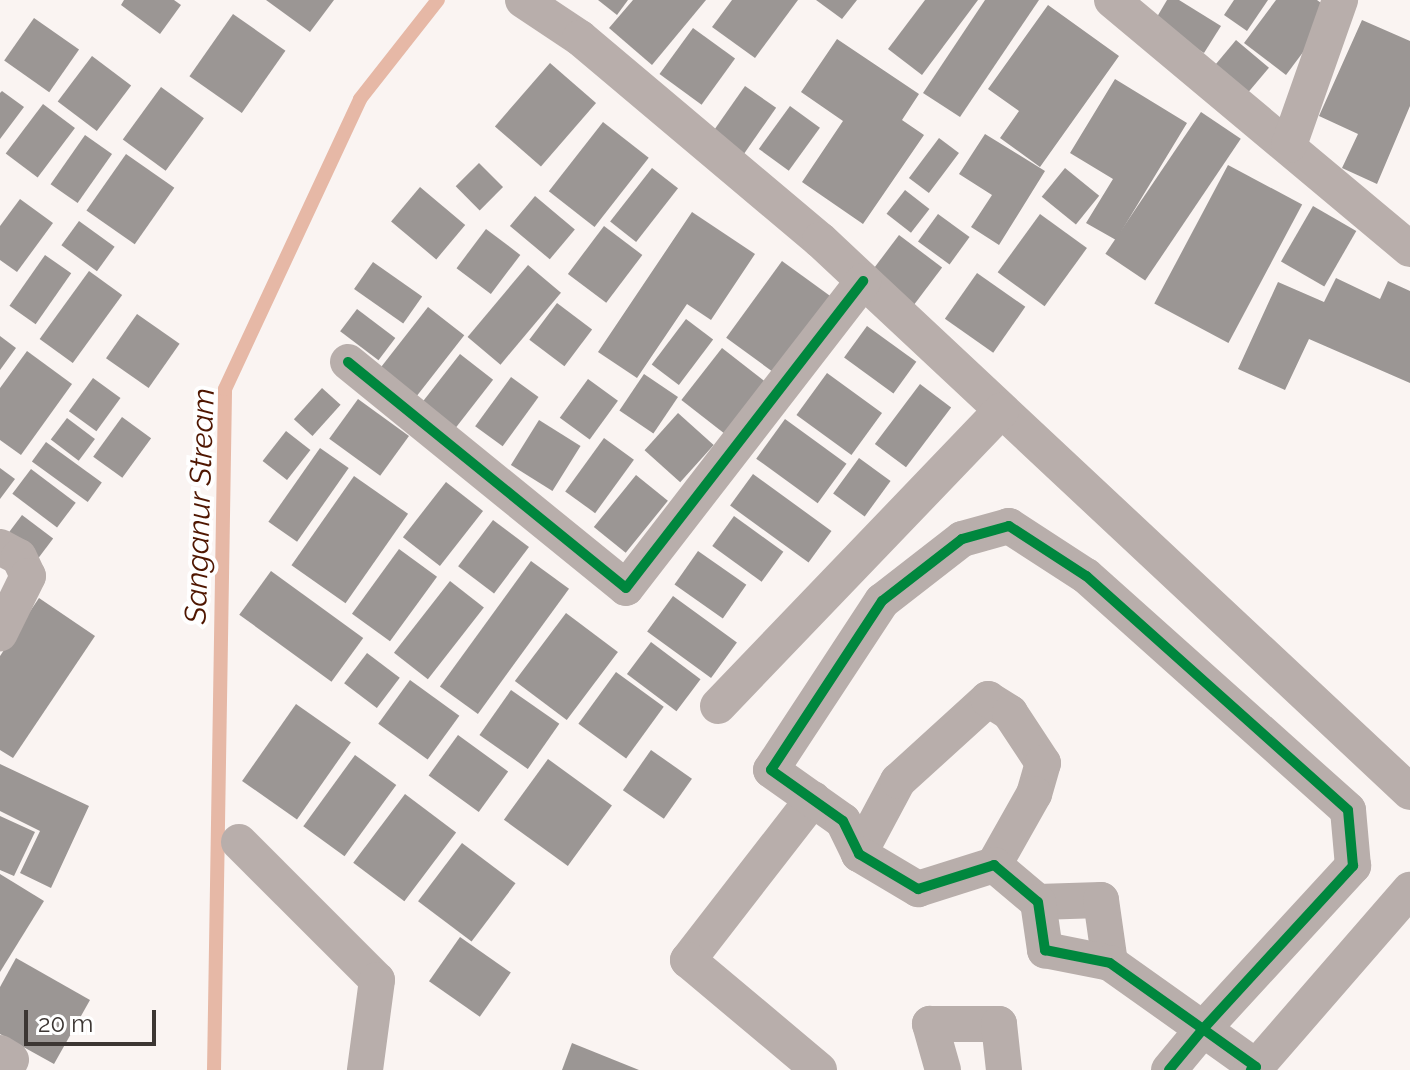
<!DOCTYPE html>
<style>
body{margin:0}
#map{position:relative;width:1410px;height:1070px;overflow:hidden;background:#faf4f2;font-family:Raleway,sans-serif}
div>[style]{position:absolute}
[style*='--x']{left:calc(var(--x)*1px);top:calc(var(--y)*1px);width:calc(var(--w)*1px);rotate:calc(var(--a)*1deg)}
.stream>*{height:14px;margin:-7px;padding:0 7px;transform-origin:7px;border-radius:7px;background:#e6b8a6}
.building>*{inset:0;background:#9b9694;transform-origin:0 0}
.minor>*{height:36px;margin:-18px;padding:0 18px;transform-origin:18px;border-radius:18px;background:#b8aeab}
.cycleway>*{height:10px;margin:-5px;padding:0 5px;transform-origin:5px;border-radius:5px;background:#00873e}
span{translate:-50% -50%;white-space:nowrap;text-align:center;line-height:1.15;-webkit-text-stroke:8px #fff;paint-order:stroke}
.water-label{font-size:30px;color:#4f1600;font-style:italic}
.scale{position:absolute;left:24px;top:1010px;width:132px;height:36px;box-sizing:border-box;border:4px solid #3c3633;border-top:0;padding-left:10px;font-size:24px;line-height:28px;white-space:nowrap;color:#3c3633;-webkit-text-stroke:6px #fff;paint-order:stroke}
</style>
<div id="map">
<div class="stream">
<div style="--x:214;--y:1070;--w:681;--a:-89.07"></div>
<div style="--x:225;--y:389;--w:320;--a:-65"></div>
<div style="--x:360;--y:99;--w:126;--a:-51.8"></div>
</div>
<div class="building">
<div style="clip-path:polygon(124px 0,174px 0,181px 5px,160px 34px,121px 5px)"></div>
<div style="clip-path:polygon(266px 0,334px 0,310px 32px)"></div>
<div style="clip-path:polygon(598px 0,628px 0,617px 15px)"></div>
<div style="clip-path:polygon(633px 0,706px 0,652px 65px,609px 28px)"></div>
<div style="clip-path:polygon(732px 0,798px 0,755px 58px,712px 27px)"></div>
<div style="clip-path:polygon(816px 0,857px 0,842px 19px)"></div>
<div style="clip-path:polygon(925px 0,978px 0,922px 75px,888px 49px)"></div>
<div style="clip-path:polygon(985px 0,1039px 0,960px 117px,923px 93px)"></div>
<div style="clip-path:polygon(1167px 0,1179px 0,1221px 26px,1204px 53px,1154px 22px)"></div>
<div style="clip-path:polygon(1234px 0,1268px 0,1247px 31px,1224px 15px)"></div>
<div style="clip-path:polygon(1276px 0,1317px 0,1333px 12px,1286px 75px,1244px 43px)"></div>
<div style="clip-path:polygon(1048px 5px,1119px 56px,1040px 167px,1000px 138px,1019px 111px,988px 89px)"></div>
<div style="left:233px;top:14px;width:64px;height:76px;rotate:35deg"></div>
<div style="left:34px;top:18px;width:55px;height:52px;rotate:35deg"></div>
<div style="clip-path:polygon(1362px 20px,1410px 41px,1410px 106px,1377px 184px,1342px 168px,1358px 134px,1319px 116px)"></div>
<div style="left:693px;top:28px;width:52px;height:57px;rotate:36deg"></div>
<div style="clip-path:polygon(837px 39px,919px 94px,902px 120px,924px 135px,863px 224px,802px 182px,843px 121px,801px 92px)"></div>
<div style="left:1236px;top:40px;width:43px;height:39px;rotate:40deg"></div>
<div style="left:92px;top:56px;width:49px;height:57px;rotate:37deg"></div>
<div style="left:550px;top:63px;width:61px;height:84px;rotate:41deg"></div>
<div style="clip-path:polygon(1115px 79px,1187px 123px,1116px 240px,1086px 223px,1113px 179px,1070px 153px)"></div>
<div style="left:745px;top:86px;width:38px;height:59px;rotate:35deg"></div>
<div style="left:161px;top:87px;width:53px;height:65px;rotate:36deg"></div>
<div style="clip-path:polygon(2px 91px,24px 107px,0 139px,0 93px)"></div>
<div style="left:43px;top:104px;width:40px;height:62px;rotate:37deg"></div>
<div style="left:790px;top:106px;width:37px;height:53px;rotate:36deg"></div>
<div style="left:1201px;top:112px;width:48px;height:171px;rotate:34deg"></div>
<div style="left:603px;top:122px;width:58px;height:88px;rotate:38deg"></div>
<div style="clip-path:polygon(985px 134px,1045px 171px,999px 245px,971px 227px,992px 195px,959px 174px)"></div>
<div style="left:85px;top:135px;width:33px;height:60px;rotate:35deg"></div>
<div style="left:939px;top:138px;width:25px;height:50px;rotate:37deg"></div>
<div style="left:126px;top:154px;width:59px;height:69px;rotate:35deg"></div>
<div style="left:479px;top:163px;width:34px;height:33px;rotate:45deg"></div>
<div style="left:1228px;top:165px;width:84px;height:157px;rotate:28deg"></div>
<div style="left:652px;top:168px;width:33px;height:68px;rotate:38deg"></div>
<div style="left:1065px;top:168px;width:44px;height:37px;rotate:39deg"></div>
<div style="left:420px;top:187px;width:59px;height:45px;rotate:40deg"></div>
<div style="left:905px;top:190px;width:31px;height:30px;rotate:38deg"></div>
<div style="left:535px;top:196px;width:52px;height:39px;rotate:40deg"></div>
<div style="clip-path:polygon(20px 199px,53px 223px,17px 272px,0 260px,0 226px)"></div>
<div style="left:1313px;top:206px;width:50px;height:64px;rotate:30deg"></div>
<div style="clip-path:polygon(692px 212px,755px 254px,711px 320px,687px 304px,637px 378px,598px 352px)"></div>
<div style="left:938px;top:214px;width:39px;height:34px;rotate:36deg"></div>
<div style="left:1040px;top:214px;width:58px;height:72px;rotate:36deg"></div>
<div style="left:79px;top:221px;width:44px;height:30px;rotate:36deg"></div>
<div style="left:604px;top:226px;width:48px;height:60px;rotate:37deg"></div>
<div style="left:486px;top:229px;width:43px;height:49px;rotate:37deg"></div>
<div style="left:899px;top:235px;width:54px;height:47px;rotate:37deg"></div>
<div style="left:45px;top:255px;width:32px;height:62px;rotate:35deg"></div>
<div style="left:782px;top:261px;width:63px;height:95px;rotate:36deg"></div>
<div style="left:373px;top:262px;width:60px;height:33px;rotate:35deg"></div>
<div style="left:528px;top:265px;width:43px;height:94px;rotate:40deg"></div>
<div style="left:89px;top:271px;width:41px;height:84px;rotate:36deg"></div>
<div style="left:977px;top:273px;width:59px;height:56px;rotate:35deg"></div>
<div style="clip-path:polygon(1336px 278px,1380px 299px,1388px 281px,1410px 291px,1410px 383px,1309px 339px,1285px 390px,1238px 369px,1278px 282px,1324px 302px)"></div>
<div style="left:557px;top:303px;width:44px;height:46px;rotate:37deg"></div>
<div style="left:428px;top:307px;width:46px;height:79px;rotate:38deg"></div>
<div style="left:357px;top:309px;width:48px;height:28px;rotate:37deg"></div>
<div style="left:137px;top:314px;width:52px;height:54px;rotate:35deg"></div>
<div style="left:686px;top:319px;width:34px;height:57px;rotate:37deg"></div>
<div style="left:867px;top:326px;width:61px;height:39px;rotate:36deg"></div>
<div style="clip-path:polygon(0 336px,16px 348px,0 370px)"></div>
<div style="left:722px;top:348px;width:55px;height:66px;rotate:38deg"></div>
<div style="clip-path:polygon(27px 351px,72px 384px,21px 455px,0 440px,0 388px)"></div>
<div style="left:460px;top:354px;width:42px;height:67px;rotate:38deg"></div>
<div style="left:827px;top:373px;width:68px;height:52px;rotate:36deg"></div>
<div style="left:644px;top:374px;width:41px;height:44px;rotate:34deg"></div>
<div style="left:511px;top:377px;width:34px;height:61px;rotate:36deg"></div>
<div style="left:93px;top:378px;width:34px;height:41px;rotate:36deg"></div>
<div style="left:588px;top:379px;width:37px;height:48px;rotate:36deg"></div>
<div style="left:920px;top:384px;width:39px;height:75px;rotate:37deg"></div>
<div style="left:322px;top:388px;width:25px;height:42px;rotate:42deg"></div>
<div style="left:358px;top:399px;width:63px;height:49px;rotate:36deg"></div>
<div style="left:678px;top:413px;width:48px;height:50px;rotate:42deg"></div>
<div style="left:122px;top:417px;width:36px;height:49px;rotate:36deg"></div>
<div style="left:67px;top:418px;width:35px;height:27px;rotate:37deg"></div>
<div style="left:785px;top:419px;width:76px;height:49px;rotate:36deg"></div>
<div style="left:539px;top:420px;width:49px;height:53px;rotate:32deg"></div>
<div style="left:286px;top:431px;width:31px;height:38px;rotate:38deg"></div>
<div style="left:604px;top:438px;width:37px;height:66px;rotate:36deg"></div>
<div style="left:46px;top:442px;width:69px;height:24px;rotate:36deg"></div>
<div style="left:320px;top:448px;width:35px;height:90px;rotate:35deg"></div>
<div style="left:859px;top:458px;width:39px;height:44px;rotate:36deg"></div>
<div style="clip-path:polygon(0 468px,15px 479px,0 499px)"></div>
<div style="left:31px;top:469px;width:56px;height:31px;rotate:37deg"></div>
<div style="left:753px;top:474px;width:97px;height:39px;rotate:36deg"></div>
<div style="left:636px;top:475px;width:41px;height:67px;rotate:39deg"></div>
<div style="left:354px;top:476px;width:66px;height:109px;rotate:35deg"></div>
<div style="left:446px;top:482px;width:47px;height:70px;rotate:38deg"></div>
<div style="left:22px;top:515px;width:39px;height:32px;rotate:37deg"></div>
<div style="left:734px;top:516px;width:61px;height:37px;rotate:36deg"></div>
<div style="left:493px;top:520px;width:45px;height:58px;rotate:37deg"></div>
<div style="left:399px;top:549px;width:47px;height:80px;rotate:36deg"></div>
<div style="left:698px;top:551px;width:59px;height:41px;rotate:35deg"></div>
<div style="left:531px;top:561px;width:47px;height:155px;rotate:36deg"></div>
<div style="left:271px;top:571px;width:114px;height:54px;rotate:36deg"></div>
<div style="left:450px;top:581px;width:43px;height:91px;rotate:38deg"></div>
<div style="left:673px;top:596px;width:79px;height:44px;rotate:36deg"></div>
<div style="clip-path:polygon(39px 598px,95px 636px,13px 758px,0 750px,0 656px)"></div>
<div style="left:566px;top:613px;width:65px;height:85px;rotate:37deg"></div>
<div style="left:651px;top:642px;width:62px;height:40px;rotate:37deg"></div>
<div style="left:367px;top:653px;width:41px;height:38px;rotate:37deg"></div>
<div style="left:616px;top:672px;width:59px;height:64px;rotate:36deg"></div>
<div style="left:410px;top:680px;width:61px;height:54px;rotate:36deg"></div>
<div style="left:511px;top:690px;width:59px;height:55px;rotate:35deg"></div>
<div style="left:296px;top:704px;width:67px;height:94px;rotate:35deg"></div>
<div style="left:458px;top:735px;width:62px;height:50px;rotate:36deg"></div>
<div style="left:651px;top:750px;width:50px;height:49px;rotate:35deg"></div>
<div style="left:355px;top:755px;width:51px;height:88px;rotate:36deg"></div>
<div style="left:548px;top:759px;width:79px;height:75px;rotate:36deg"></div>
<div style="clip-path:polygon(0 764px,89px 806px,51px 888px,20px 873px,40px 831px,0 811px)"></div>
<div style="left:405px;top:794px;width:64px;height:86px;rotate:37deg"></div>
<div style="clip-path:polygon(0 816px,35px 832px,14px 876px,0 870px)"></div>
<div style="left:462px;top:843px;width:67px;height:73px;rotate:37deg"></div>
<div style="clip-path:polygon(0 874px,44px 901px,0 972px)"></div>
<div style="left:460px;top:937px;width:62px;height:54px;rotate:35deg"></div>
<div style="clip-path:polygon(16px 958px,90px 1000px,54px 1064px,0 1034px,0 987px)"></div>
<div style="clip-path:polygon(572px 1043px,639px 1070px,562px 1070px)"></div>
</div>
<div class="minor">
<div style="--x:523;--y:0;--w:69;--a:33.7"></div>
<div style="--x:580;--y:38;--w:314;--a:40.1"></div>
<div style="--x:820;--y:240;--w:808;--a:43.09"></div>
<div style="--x:1112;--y:0;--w:388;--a:39.9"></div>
<div style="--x:1289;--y:145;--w:154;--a:-70.6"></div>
<div style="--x:348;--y:362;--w:358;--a:39.1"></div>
<div style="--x:626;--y:588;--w:388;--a:-52.3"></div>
<div style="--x:0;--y:547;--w:21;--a:28"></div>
<div style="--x:19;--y:557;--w:21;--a:65"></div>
<div style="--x:28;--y:576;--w:64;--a:116.2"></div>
<div style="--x:718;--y:706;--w:409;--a:-46.2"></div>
<div style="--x:813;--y:799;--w:204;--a:127.8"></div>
<div style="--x:688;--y:960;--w:171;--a:40"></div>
<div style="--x:239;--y:842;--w:195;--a:45"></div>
<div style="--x:377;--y:980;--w:91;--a:97.6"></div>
<div style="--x:859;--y:854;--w:83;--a:-61.9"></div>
<div style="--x:898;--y:781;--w:122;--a:-42.3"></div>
<div style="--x:988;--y:699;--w:26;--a:32"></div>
<div style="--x:1010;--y:713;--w:60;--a:56.6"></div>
<div style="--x:1043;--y:763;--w:32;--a:106"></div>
<div style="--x:1034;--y:794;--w:81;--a:119.4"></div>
<div style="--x:1038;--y:902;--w:63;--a:-1.8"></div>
<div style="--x:1101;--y:900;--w:64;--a:81.9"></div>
<div style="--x:0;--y:1053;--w:13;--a:32"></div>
<div style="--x:943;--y:1070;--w:48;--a:-105.8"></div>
<div style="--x:930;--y:1024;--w:69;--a:0"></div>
<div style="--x:999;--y:1024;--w:46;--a:83.8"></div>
<div style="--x:1169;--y:1070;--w:53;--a:-50.3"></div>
<div style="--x:1203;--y:1029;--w:222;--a:-47.4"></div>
<div style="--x:1353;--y:866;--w:56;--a:-95.1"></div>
<div style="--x:1348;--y:810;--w:351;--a:-138.2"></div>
<div style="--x:1086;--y:576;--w:92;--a:-147"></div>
<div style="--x:1009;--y:526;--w:49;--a:164.5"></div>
<div style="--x:962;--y:539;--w:101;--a:142.2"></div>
<div style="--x:882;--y:601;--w:202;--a:123.3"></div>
<div style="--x:771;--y:770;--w:88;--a:35.3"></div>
<div style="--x:843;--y:821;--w:37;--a:64"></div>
<div style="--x:859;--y:854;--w:69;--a:30.7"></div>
<div style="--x:918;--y:889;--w:80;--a:-17.5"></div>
<div style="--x:994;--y:865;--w:57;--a:40.1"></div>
<div style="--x:1038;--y:902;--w:49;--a:81.7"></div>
<div style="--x:1045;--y:950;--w:66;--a:11.3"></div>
<div style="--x:1110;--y:963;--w:114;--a:35.4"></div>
<div style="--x:1203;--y:1029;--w:65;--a:35.6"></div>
<div style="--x:1256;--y:1067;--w:6;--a:149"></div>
<div style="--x:1259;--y:1070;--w:4;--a:-135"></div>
<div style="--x:1256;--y:1067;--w:235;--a:-49"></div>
</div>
<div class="cycleway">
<div style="--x:348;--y:362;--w:358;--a:39.1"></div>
<div style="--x:626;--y:588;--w:388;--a:-52.3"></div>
<div style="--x:1169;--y:1070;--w:53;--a:-50.3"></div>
<div style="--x:1203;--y:1029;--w:222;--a:-47.4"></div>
<div style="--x:1353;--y:866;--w:56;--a:-95.1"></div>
<div style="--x:1348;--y:810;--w:351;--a:-138.2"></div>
<div style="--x:1086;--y:576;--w:92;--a:-147"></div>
<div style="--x:1009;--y:526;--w:49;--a:164.5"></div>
<div style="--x:962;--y:539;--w:101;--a:142.2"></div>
<div style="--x:882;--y:601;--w:202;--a:123.3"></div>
<div style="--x:771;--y:770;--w:88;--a:35.3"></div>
<div style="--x:843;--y:821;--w:37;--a:64"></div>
<div style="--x:859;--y:854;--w:69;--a:30.7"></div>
<div style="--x:918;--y:889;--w:80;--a:-17.5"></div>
<div style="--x:994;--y:865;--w:57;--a:40.1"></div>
<div style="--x:1038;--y:902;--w:49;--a:81.7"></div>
<div style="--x:1045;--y:950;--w:66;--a:11.3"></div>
<div style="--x:1110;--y:963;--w:114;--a:35.4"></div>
<div style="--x:1203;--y:1029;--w:65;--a:35.6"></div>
<div style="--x:1256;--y:1067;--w:6;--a:149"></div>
</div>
<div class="water-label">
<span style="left:200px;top:506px;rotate:-88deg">Sanganur Stream</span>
</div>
<div class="scale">20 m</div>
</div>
